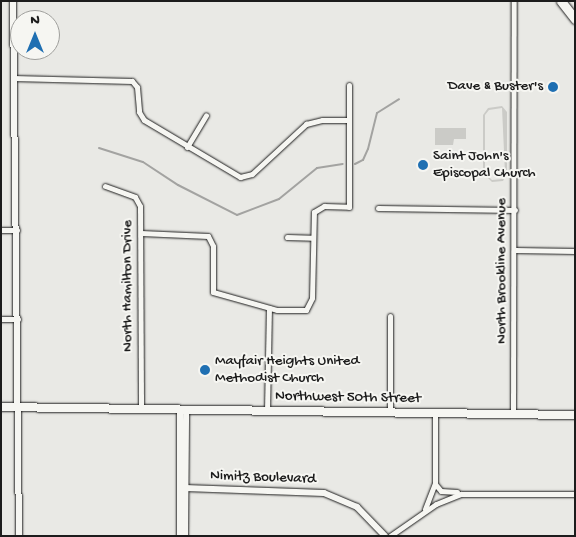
<!DOCTYPE html>
<style>
body{margin:0}
#map{position:relative;width:576px;height:537px;overflow:hidden;background:#e9e9e5;font-family:"Gochi Hand",sans-serif}
div>[style]{position:absolute}
[style*='--x']{left:calc(var(--x)*1px);top:calc(var(--y)*1px);width:calc(var(--w)*1px);rotate:calc(var(--a)*1deg)}
.green>*{inset:0;background:#cbcbc7}
.stream>*{height:2px;margin:-1px;padding:0 1px;transform-origin:1px;border-radius:1px;background:#a3a3a1}
.roads{filter:drop-shadow(0 0 1px #1c1c1c) drop-shadow(0 0 1px #1c1c1c)}
.minor>*{height:5px;margin:-2.5px;padding:0 2.5px;transform-origin:2.5px;border-radius:2.5px;background:#f6f6f2}
.tertiary>*{height:6px;margin:-3px;padding:0 3px;transform-origin:3px;border-radius:3px;background:#f6f6f2}
.secondary>*{height:8px;margin:-4px;padding:0 4px;transform-origin:4px;border-radius:4px;background:#f6f6f2}
.trunk>*{height:9px;margin:-4.5px;padding:0 4.5px;transform-origin:4.5px;border-radius:4.5px;background:#f6f6f2}
.dots>*{width:14px;height:14px;translate:-50% -50%;box-sizing:border-box;border:2px solid #f6f6f2;border-radius:50%}
span{translate:-50% -50%;white-space:nowrap;text-align:center;line-height:1.15;-webkit-text-stroke:4px #f6f6f2;paint-order:stroke}
.poi-label{font-size:15px;color:#1c1c1c}
.right{translate:-100% -50%;text-align:right}
.left{translate:0 -50%;text-align:left}
.street-label{font-size:15px;color:#1c1c1c}
.frame{position:absolute;inset:0;border:2px solid #1c1c1c;pointer-events:none}
.north{position:absolute;left:10px;top:10px;width:50px;height:50px;box-sizing:border-box;background:#f6f6f2;border:1px solid #9f9f9c;border-radius:50%;rotate:0deg;font-size:14px;font-weight:700;line-height:20px;text-align:center;color:#1c1c1c}
.north::after{content:'';display:block;margin:auto;width:18px;height:22px;background:#1f6fb2;clip-path:polygon(50% 0,100% 100%,50% 72%,0 100%)}
</style>
<div id="map">
<div class="green">
<div style="clip-path:polygon(evenodd,502px 106px,507px 112px,507px 173px,503px 181px,492px 182px,483px 173px,483px 115px,488px 108px,502px 106px,502px 108px,505px 173px,502px 179px,492px 180px,485px 173px,485px 115px,489px 110px,502px 108px)"></div>
<div style="clip-path:polygon(435px 128px,466px 128px,466px 139px,454px 139px,453px 145px,435px 145px)"></div>
</div>
<div class="stream">
<div style="--x:99;--y:148;--w:46;--a:17.7"></div>
<div style="--x:143;--y:162;--w:42;--a:33.3"></div>
<div style="--x:178;--y:185;--w:66;--a:27"></div>
<div style="--x:237;--y:215;--w:45;--a:-20.9"></div>
<div style="--x:279;--y:199;--w:49;--a:-39.2"></div>
<div style="--x:317;--y:168;--w:26;--a:-9"></div>
<div style="--x:355;--y:164;--w:9;--a:-27"></div>
<div style="--x:363;--y:160;--w:12;--a:-66"></div>
<div style="--x:368;--y:149;--w:37;--a:-76"></div>
<div style="--x:377;--y:113;--w:26;--a:-32"></div>
</div>
<div class="roads">
<div class="minor">
<div style="--x:13;--y:78;--w:119;--a:1.4"></div>
<div style="--x:132;--y:81;--w:8;--a:50"></div>
<div style="--x:137;--y:87;--w:25;--a:85"></div>
<div style="--x:139;--y:112;--w:9;--a:58"></div>
<div style="--x:144;--y:120;--w:112;--a:30.7"></div>
<div style="--x:240;--y:177;--w:12;--a:-14"></div>
<div style="--x:252;--y:174;--w:74;--a:-42.8"></div>
<div style="--x:306;--y:124;--w:16;--a:-14"></div>
<div style="--x:322;--y:120;--w:27;--a:0"></div>
<div style="--x:187;--y:147;--w:37;--a:-59"></div>
<div style="--x:105;--y:186;--w:32;--a:20"></div>
<div style="--x:135;--y:197;--w:10;--a:61"></div>
<div style="--x:140;--y:206;--w:203;--a:89.7"></div>
<div style="--x:378;--y:208;--w:137;--a:0.8"></div>
<div style="--x:1;--y:230;--w:16;--a:0"></div>
<div style="--x:141;--y:233;--w:67;--a:2.6"></div>
<div style="--x:208;--y:236;--w:11;--a:63"></div>
<div style="--x:213;--y:246;--w:46;--a:90"></div>
<div style="--x:213;--y:292;--w:66;--a:15.7"></div>
<div style="--x:277;--y:310;--w:29;--a:0"></div>
<div style="--x:306;--y:310;--w:13;--a:-63"></div>
<div style="--x:312;--y:298;--w:86;--a:-88.7"></div>
<div style="--x:314;--y:212;--w:12;--a:-31"></div>
<div style="--x:324;--y:206;--w:25;--a:2"></div>
<div style="--x:349;--y:207;--w:122;--a:-90"></div>
<div style="--x:287;--y:237;--w:25;--a:2"></div>
<div style="--x:515;--y:250;--w:60;--a:1"></div>
<div style="--x:1;--y:319;--w:17;--a:0"></div>
<div style="--x:267;--y:411;--w:103;--a:-88.9"></div>
<div style="--x:390;--y:413;--w:97;--a:-90"></div>
<div style="--x:513;--y:414;--w:413;--a:-89.9"></div>
<div style="--x:435;--y:484;--w:9;--a:49"></div>
<div style="--x:441;--y:491;--w:16;--a:4"></div>
<div style="--x:425;--y:509;--w:28;--a:-69"></div>
<div style="--x:435;--y:483;--w:70;--a:-90"></div>
<div style="--x:390;--y:536;--w:56;--a:-34.8"></div>
<div style="--x:436;--y:504;--w:27;--a:-22"></div>
<div style="--x:461;--y:494;--w:114;--a:0"></div>
</div>
<div class="tertiary">
<div style="--x:13;--y:1;--w:535;--a:89.36"></div>
<div style="--x:185;--y:488;--w:139;--a:2.1"></div>
<div style="--x:324;--y:493;--w:36;--a:23"></div>
<div style="--x:357;--y:507;--w:40;--a:46"></div>
<div style="--x:180;--y:536;--w:127;--a:-90"></div>
<div style="--x:185;--y:536;--w:127;--a:-89.5"></div>
</div>
<div class="secondary">
<div style="--x:1;--y:407;--w:574;--a:0.8"></div>
</div>
<div class="trunk">
<div style="--x:561;--y:1;--w:23;--a:52"></div>
</div>
</div>
<div class="dots">
<div style="left:553px;top:87px;background:#1f6fb2"></div>
<div style="left:423px;top:165px;background:#1f6fb2"></div>
<div style="left:205px;top:370px;background:#1f6fb2"></div>
</div>
<div class="poi-label">
<span class="right" style="left:543px;top:87px">Dave &amp; Buster's</span>
<span class="left" style="left:433px;top:165px">Saint John's<br>Episcopal Church</span>
<span class="left" style="left:215px;top:370px">Mayfair Heights United<br>Methodist Church</span>
</div>
<div class="street-label">
<span style="left:502px;top:271px;rotate:-90deg">North Brookline Avenue</span>
<span style="left:128px;top:286px;rotate:-90deg">North Hamilton Drive</span>
<span style="left:348px;top:398px;rotate:1deg">Northwest 50th Street</span>
<span style="left:263px;top:478px;rotate:2deg">Nimitz Boulevard</span>
</div>
<div class="frame"></div>
<div class="north">N</div>
</div>
